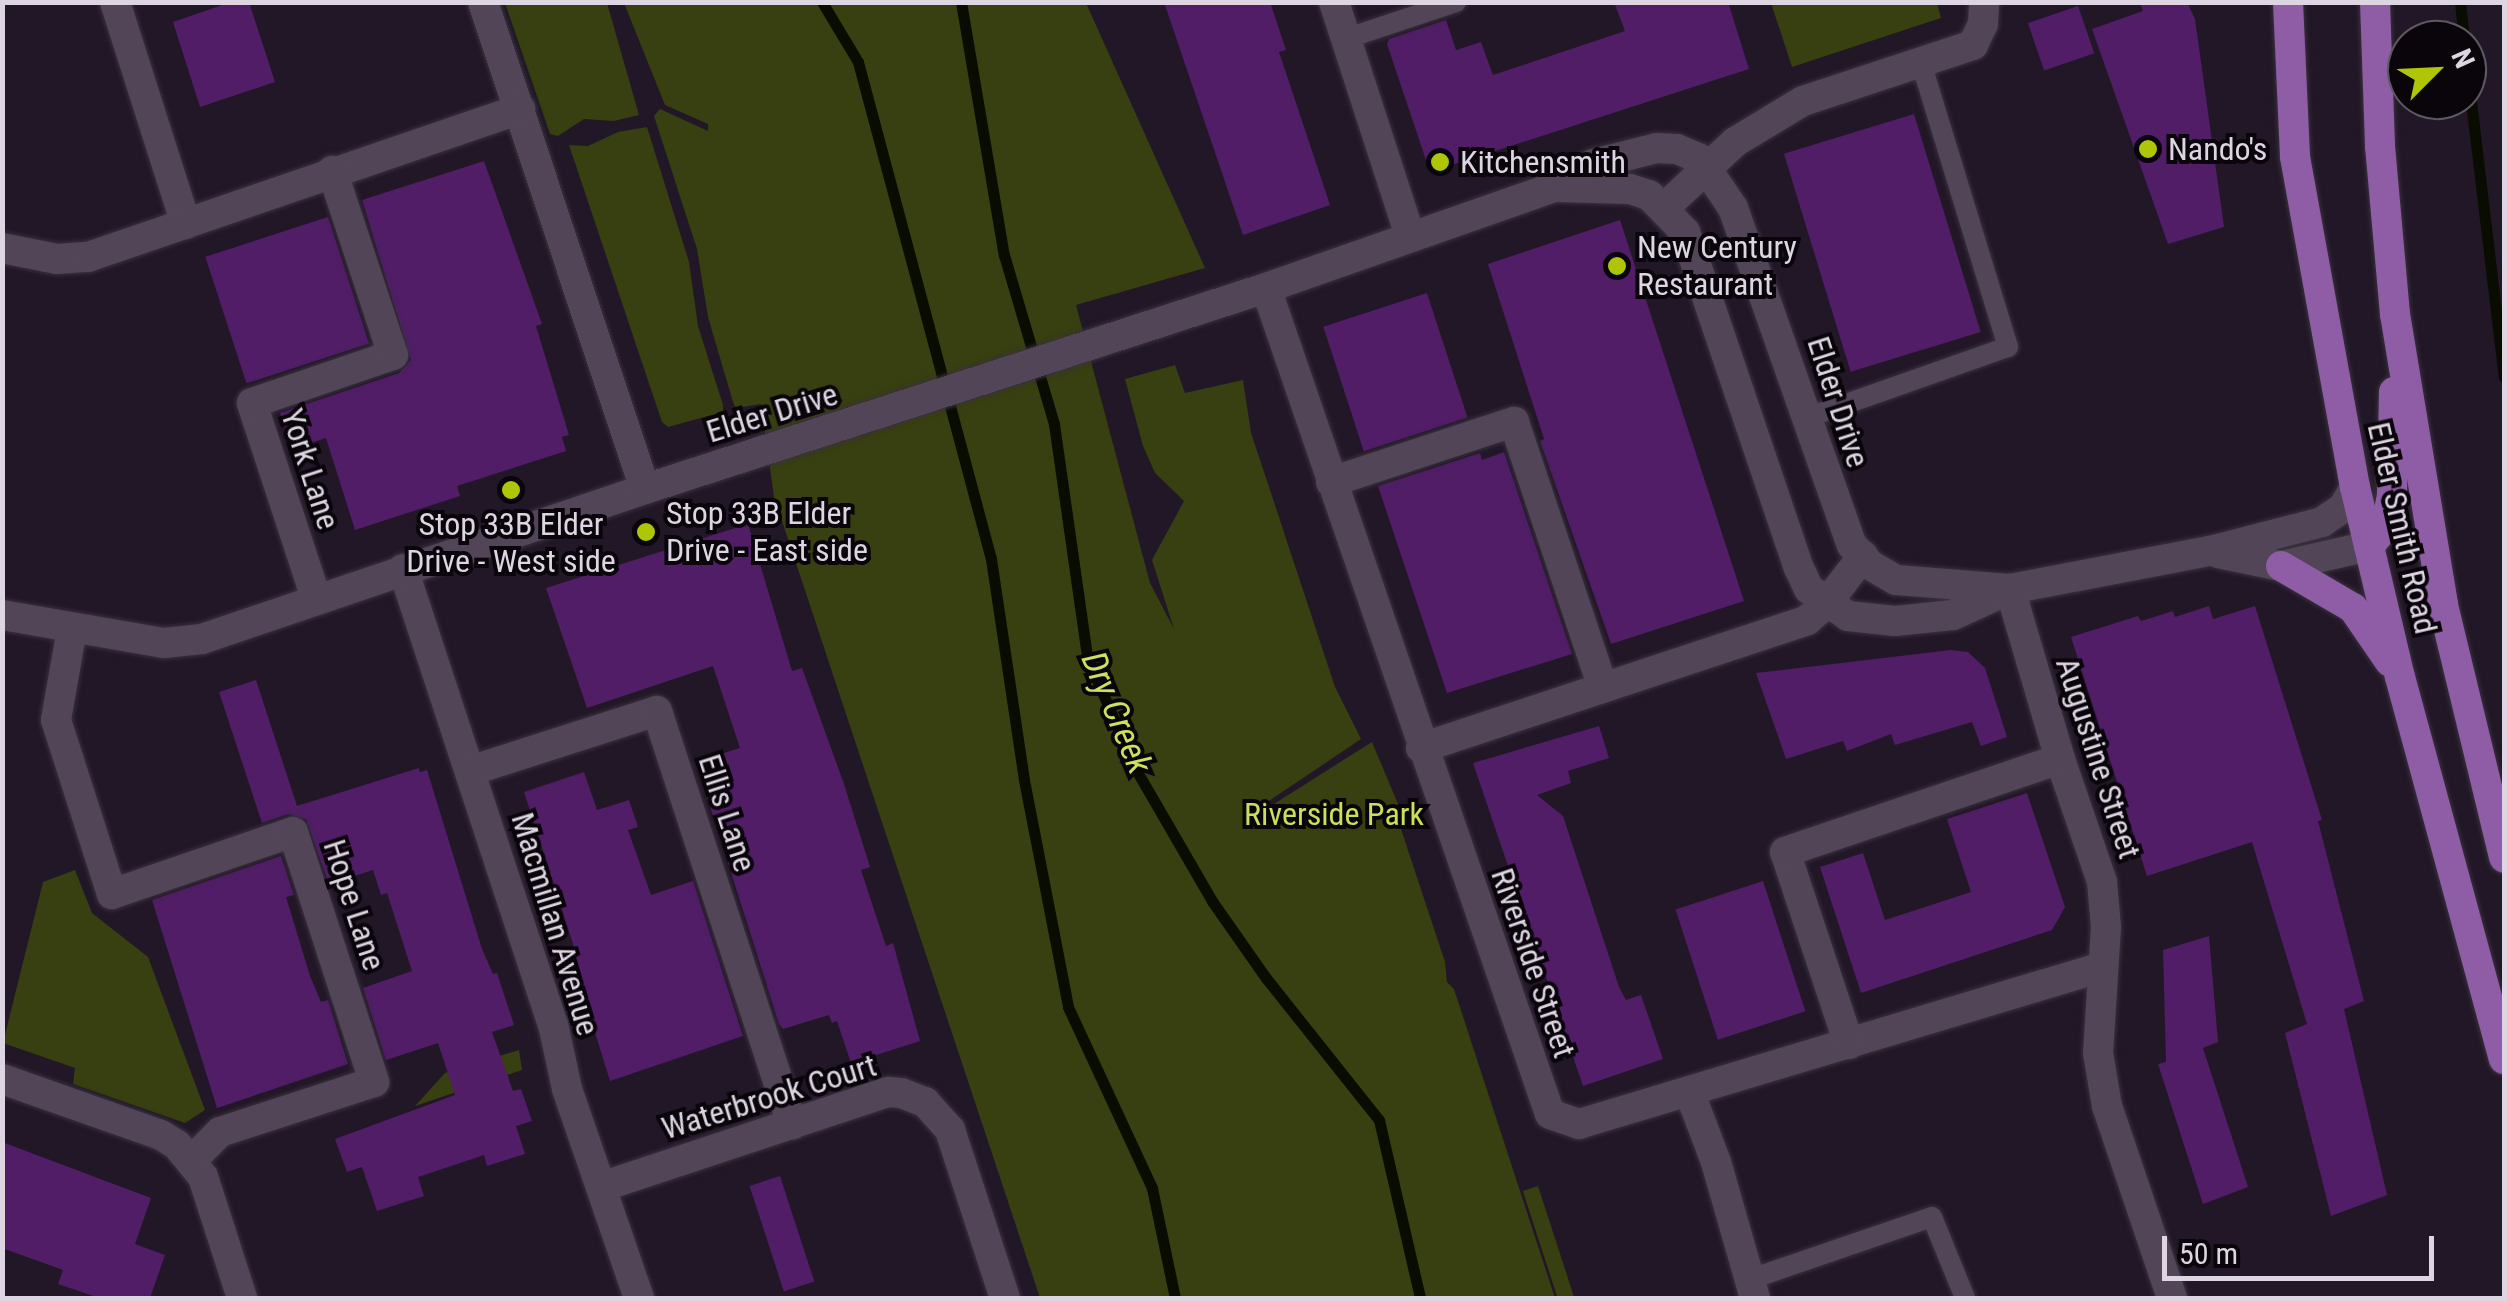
<!DOCTYPE html>
<style>
body{margin:0}
#map{position:relative;width:2507px;height:1301px;overflow:hidden;background:#221727;font-family:"Roboto Condensed",sans-serif}
div>[style]{position:absolute}
[style*='--x']{left:calc(var(--x)*1px);top:calc(var(--y)*1px);width:calc(var(--w)*1px);rotate:calc(var(--a)*1deg)}
.green>*{inset:0;background:#383f10;transform-origin:0 0}
.stream>*{height:11px;margin:-5.5px;padding:0 5.5px;transform-origin:5.5px;border-radius:5.5px;background:#090c00}
.building>*{inset:0;background:#511d67;transform-origin:0 0}
.roads{filter:drop-shadow(0 0 2px #39313e) drop-shadow(0 0 2px #39313e)}
.lane>*{height:20px;margin:-10px;padding:0 10px;transform-origin:10px;border-radius:10px;background:#524558}
.street>*{height:30px;margin:-15px;padding:0 15px;transform-origin:15px;border-radius:15px;background:#524558}
.primary>*{height:30px;margin:-15px;padding:0 15px;transform-origin:15px;border-radius:15px;background:#8f5da6}
.dots>*{width:28px;height:28px;translate:-50% -50%;box-sizing:border-box;border:5px solid #09050b;border-radius:50%}
span{translate:-50% -50%;white-space:nowrap;text-align:center;line-height:1.15;-webkit-text-stroke:8px #09050b;paint-order:stroke}
.poi-label{font-size:32px;color:#ddd5e1}
.left{translate:0 -50%;text-align:left}
.street-label{font-size:32px;color:#ddd5e1}
.park-label{font-size:32px;color:#cae05c}
.water-label{font-size:35px;color:#cce25e;font-style:italic}
.frame{position:absolute;inset:0;border:5px solid #ddd5e1;pointer-events:none}
.north{position:absolute;left:2387px;top:20px;width:100px;height:100px;box-sizing:border-box;background:#09050b;border:2px solid #5e5861;border-radius:50%;rotate:66deg;font-size:28px;font-weight:700;line-height:40px;text-align:center;color:#ddd5e1}
.north::after{content:'';display:block;margin:auto;width:35px;height:45px;background:#afc507;clip-path:polygon(50% 0,100% 100%,50% 72%,0 100%)}
.scale{position:absolute;left:2162px;top:1236px;width:272px;height:45px;box-sizing:border-box;border:5px solid #ddd5e1;border-top:0;padding-left:12px;font-size:30px;line-height:35px;white-space:nowrap;color:#ddd5e1;-webkit-text-stroke:8px #09050b;paint-order:stroke}
</style>
<div id="map">
<div class="green">
<div style="clip-path:polygon(505px 3px,607px 3px,639px 115px,614px 121px,584px 119px,558px 136px,550px 134px)"></div>
<div style="clip-path:polygon(624px 3px,1086px 3px,1205px 268px,1076px 305px,1150px 583px,1174px 629px,1152px 560px,1184px 501px,1155px 473px,1143px 446px,1125px 379px,1175px 365px,1185px 393px,1243px 380px,1251px 433px,1269px 487px,1335px 687px,1361px 739px,1263px 805px,1266px 809px,1372px 742px,1406px 823px,1400px 826px,1445px 962px,1447px 982px,1454px 989px,1555px 1298px,1040px 1298px,774px 497px,761px 404px,736px 408px,733px 402px,708px 317px,697px 249px,654px 116px,660px 109px,708px 131px,708px 124px,665px 105px)"></div>
<div style="clip-path:polygon(1771px 3px,1937px 3px,1941px 18px,1792px 67px)"></div>
<div style="clip-path:polygon(647px 127px,689px 262px,698px 326px,723px 405px,723px 412px,668px 427px,662px 422px,569px 145px,588px 146px,618px 132px)"></div>
<div style="clip-path:polygon(75px 870px,92px 913px,148px 957px,205px 1110px,185px 1123px,73px 1084px,75px 1068px,3px 1043px,43px 882px)"></div>
<div style="clip-path:polygon(519px 1050px,522px 1070px,415px 1106px,445px 1073px)"></div>
<div style="left:1538px;top:1186px;width:118px;height:16px;rotate:72deg"></div>
</div>
<div class="stream">
<div style="--x:822;--y:2;--w:70;--a:59"></div>
<div style="--x:858;--y:62;--w:514;--a:75.02"></div>
<div style="--x:991;--y:559;--w:223;--a:81.5"></div>
<div style="--x:1024;--y:780;--w:231;--a:79"></div>
<div style="--x:1068;--y:1007;--w:200;--a:65.1"></div>
<div style="--x:1152;--y:1188;--w:112;--a:78.2"></div>
<div style="--x:961;--y:2;--w:257;--a:80.4"></div>
<div style="--x:1004;--y:255;--w:176;--a:73.5"></div>
<div style="--x:1054;--y:424;--w:235;--a:81.9"></div>
<div style="--x:1087;--y:657;--w:121;--a:66.6"></div>
<div style="--x:1135;--y:768;--w:154;--a:59.9"></div>
<div style="--x:1212;--y:901;--w:94;--a:55"></div>
<div style="--x:1266;--y:978;--w:181;--a:51.5"></div>
<div style="--x:1379;--y:1120;--w:183;--a:77"></div>
<div style="--x:2460;--y:2;--w:38;--a:84"></div>
<div style="--x:2467;--y:68;--w:311;--a:83.2"></div>
</div>
<div class="building">
<div style="clip-path:polygon(231px 2px,249px 2px,275px 82px,200px 107px,173px 22px)"></div>
<div style="clip-path:polygon(1164px 2px,1270px 2px,1286px 50px,1279px 52px,1330px 205px,1243px 235px)"></div>
<div style="clip-path:polygon(1614px 2px,1728px 2px,1749px 69px,1430px 172px,1387px 44px,1389px 39px,1446px 20px,1456px 50px,1481px 42px,1493px 75px,1625px 31px)"></div>
<div style="clip-path:polygon(2140px 2px,2187px 2px,2195px 19px,2224px 227px,2168px 244px,2092px 29px,2143px 11px)"></div>
<div style="left:2078px;top:6px;width:50px;height:53px;rotate:71deg"></div>
<div style="left:1914px;top:114px;width:228px;height:136px;rotate:73deg"></div>
<div style="clip-path:polygon(484px 161px,542px 324px,536px 326px,569px 435px,562px 437px,566px 451px,457px 486px,460px 496px,355px 530px,326px 438px,292px 449px,280px 413px,399px 373px,411px 360px,362px 200px)"></div>
<div style="left:328px;top:217px;width:133px;height:129px;rotate:72deg"></div>
<div style="clip-path:polygon(1620px 220px,1744px 601px,1611px 644px,1540px 441px,1544px 439px,1488px 264px)"></div>
<div style="left:1427px;top:293px;width:131px;height:109px;rotate:72deg"></div>
<div style="clip-path:polygon(1504px 452px,1572px 654px,1447px 693px,1378px 486px,1480px 453px,1482px 460px)"></div>
<div style="clip-path:polygon(748px 524px,792px 671px,802px 668px,844px 784px,870px 867px,861px 870px,886px 946px,893px 943px,920px 1041px,851px 1063px,837px 1021px,832px 1023px,829px 1015px,783px 1029px,779px 1024px,696px 762px,740px 748px,713px 666px,587px 708px,546px 588px)"></div>
<div style="clip-path:polygon(2209px 606px,2213px 619px,2255px 606px,2322px 820px,2318px 821px,2364px 1001px,2344px 1009px,2387px 1195px,2331px 1216px,2285px 1033px,2307px 1024px,2252px 842px,2147px 876px,2071px 637px,2138px 616px,2141px 621px,2173px 611px,2175px 617px)"></div>
<div style="clip-path:polygon(1951px 650px,1968px 652px,1985px 668px,2007px 737px,1981px 746px,1972px 722px,1895px 745px,1891px 734px,1847px 751px,1843px 741px,1786px 759px,1756px 673px)"></div>
<div style="clip-path:polygon(256px 680px,297px 806px,419px 768px,420px 772px,427px 770px,482px 949px,493px 974px,497px 973px,514px 1025px,492px 1032px,513px 1091px,521px 1089px,532px 1121px,516px 1126px,525px 1154px,487px 1166px,484px 1155px,418px 1177px,424px 1196px,377px 1211px,362px 1167px,347px 1172px,335px 1139px,455px 1095px,438px 1043px,386px 1060px,363px 988px,412px 971px,387px 893px,381px 895px,373px 870px,329px 884px,306px 819px,288px 814px,262px 823px,219px 692px)"></div>
<div style="clip-path:polygon(1599px 726px,1609px 758px,1568px 771px,1571px 783px,1537px 795px,1563px 816px,1619px 987px,1626px 1000px,1641px 995px,1663px 1059px,1583px 1086px,1473px 763px)"></div>
<div style="clip-path:polygon(584px 772px,597px 810px,629px 800px,638px 827px,628px 830px,651px 895px,693px 881px,743px 1036px,610px 1081px,570px 951px,575px 950px,524px 792px)"></div>
<div style="clip-path:polygon(2027px 793px,2065px 907px,2052px 930px,1861px 993px,1820px 867px,1863px 853px,1885px 920px,1971px 892px,1947px 819px)"></div>
<div style="clip-path:polygon(281px 856px,294px 895px,286px 897px,310px 976px,321px 1002px,328px 1000px,348px 1064px,217px 1108px,152px 900px)"></div>
<div style="left:1763px;top:881px;width:137px;height:92px;rotate:72deg"></div>
<div style="clip-path:polygon(2209px 936px,2218px 1042px,2203px 1048px,2248px 1187px,2203px 1204px,2158px 1064px,2166px 1062px,2163px 950px)"></div>
<div style="clip-path:polygon(2px 1142px,151px 1198px,135px 1244px,165px 1255px,150px 1298px,99px 1298px,58px 1284px,63px 1270px,2px 1248px)"></div>
<div style="left:780px;top:1176px;width:111px;height:32px;rotate:72deg"></div>
</div>
<div class="roads">
<div class="lane">
<div style="--x:1345;--y:39;--w:117;--a:-18.4"></div>
<div style="--x:1806;--y:418;--w:214;--a:-19.4"></div>
<div style="--x:2008;--y:347;--w:295;--a:-107"></div>
<div style="--x:1748;--y:1280;--w:194;--a:-18.9"></div>
<div style="--x:1932;--y:1217;--w:87;--a:67.8"></div>
</div>
<div class="street">
<div style="--x:115;--y:2;--w:233;--a:72.3"></div>
<div style="--x:483;--y:2;--w:513;--a:71.6"></div>
<div style="--x:1334;--y:2;--w:246;--a:72"></div>
<div style="--x:1555;--y:187;--w:75;--a:1.5"></div>
<div style="--x:1630;--y:189;--w:20;--a:18"></div>
<div style="--x:1649;--y:195;--w:52;--a:45.8"></div>
<div style="--x:1685;--y:232;--w:355;--a:71.3"></div>
<div style="--x:1799;--y:568;--w:23;--a:65"></div>
<div style="--x:1809;--y:589;--w:47;--a:34.7"></div>
<div style="--x:1848;--y:616;--w:47;--a:6.1"></div>
<div style="--x:1895;--y:621;--w:58;--a:-5.9"></div>
<div style="--x:1953;--y:615;--w:63;--a:-24.5"></div>
<div style="--x:2010;--y:589;--w:204;--a:-10.8"></div>
<div style="--x:2210;--y:551;--w:116;--a:-14.5"></div>
<div style="--x:2322;--y:522;--w:25;--a:-34"></div>
<div style="--x:2343;--y:508;--w:24;--a:-60"></div>
<div style="--x:1665;--y:207;--w:96;--a:-42.9"></div>
<div style="--x:1735;--y:142;--w:79;--a:-31.1"></div>
<div style="--x:1803;--y:101;--w:179;--a:-18.2"></div>
<div style="--x:1973;--y:45;--w:23;--a:-65"></div>
<div style="--x:1983;--y:24;--w:22;--a:-87"></div>
<div style="--x:2;--y:248;--w:56;--a:11.3"></div>
<div style="--x:57;--y:259;--w:31;--a:-4"></div>
<div style="--x:88;--y:257;--w:457;--a:-18.9"></div>
<div style="--x:1266;--y:288;--w:873;--a:71.03"></div>
<div style="--x:1550;--y:1114;--w:31;--a:19"></div>
<div style="--x:1579;--y:1124;--w:546;--a:-16.71"></div>
<div style="--x:1331;--y:482;--w:193;--a:-18.2"></div>
<div style="--x:1514;--y:422;--w:280;--a:71.5"></div>
<div style="--x:2218;--y:553;--w:64;--a:11.7"></div>
<div style="--x:2281;--y:566;--w:90;--a:-12.8"></div>
<div style="--x:403;--y:569;--w:479;--a:71.8"></div>
<div style="--x:553;--y:1024;--w:66;--a:77.8"></div>
<div style="--x:567;--y:1089;--w:221;--a:71"></div>
<div style="--x:2010;--y:589;--w:177;--a:73.6"></div>
<div style="--x:2060;--y:759;--w:130;--a:71.1"></div>
<div style="--x:2102;--y:882;--w:45;--a:84.9"></div>
<div style="--x:2106;--y:927;--w:126;--a:93.6"></div>
<div style="--x:2098;--y:1053;--w:54;--a:80.4"></div>
<div style="--x:2107;--y:1106;--w:203;--a:71.3"></div>
<div style="--x:316;--y:598;--w:205;--a:-108.2"></div>
<div style="--x:252;--y:403;--w:149;--a:-18.8"></div>
<div style="--x:393;--y:355;--w:194;--a:-108.3"></div>
<div style="--x:2;--y:615;--w:164;--a:9.8"></div>
<div style="--x:164;--y:643;--w:38;--a:-6"></div>
<div style="--x:202;--y:639;--w:468;--a:-18.7"></div>
<div style="--x:645;--y:489;--w:653;--a:-17.94"></div>
<div style="--x:1266;--y:288;--w:306;--a:-19.3"></div>
<div style="--x:1555;--y:187;--w:44;--a:-31.2"></div>
<div style="--x:1593;--y:164;--w:66;--a:-14"></div>
<div style="--x:1657;--y:148;--w:20;--a:3"></div>
<div style="--x:1677;--y:149;--w:25;--a:23"></div>
<div style="--x:1700;--y:159;--w:59;--a:56"></div>
<div style="--x:1733;--y:208;--w:357;--a:70.6"></div>
<div style="--x:1852;--y:545;--w:27;--a:48"></div>
<div style="--x:1870;--y:565;--w:30;--a:30"></div>
<div style="--x:1896;--y:580;--w:114;--a:4.5"></div>
<div style="--x:72;--y:629;--w:92;--a:100"></div>
<div style="--x:56;--y:720;--w:183;--a:72.2"></div>
<div style="--x:112;--y:894;--w:191;--a:-18.9"></div>
<div style="--x:293;--y:832;--w:263;--a:72"></div>
<div style="--x:374;--y:1082;--w:162;--a:162"></div>
<div style="--x:220;--y:1132;--w:40;--a:135"></div>
<div style="--x:1421;--y:748;--w:407;--a:-18.3"></div>
<div style="--x:1807;--y:620;--w:25;--a:-40"></div>
<div style="--x:1826;--y:604;--w:61;--a:-52.4"></div>
<div style="--x:470;--y:771;--w:196;--a:-17.8"></div>
<div style="--x:657;--y:711;--w:435;--a:71.9"></div>
<div style="--x:1849;--y:1044;--w:202;--a:-108.4"></div>
<div style="--x:1785;--y:852;--w:290;--a:-18.7"></div>
<div style="--x:2;--y:1079;--w:169;--a:19.4"></div>
<div style="--x:161;--y:1135;--w:19;--a:32"></div>
<div style="--x:177;--y:1145;--w:41;--a:50.9"></div>
<div style="--x:203;--y:1177;--w:127;--a:72.1"></div>
<div style="--x:1689;--y:1091;--w:76;--a:69.2"></div>
<div style="--x:1716;--y:1162;--w:141;--a:74"></div>
<div style="--x:601;--y:1187;--w:303;--a:-18.3"></div>
<div style="--x:889;--y:1092;--w:12;--a:5"></div>
<div style="--x:901;--y:1093;--w:26;--a:21"></div>
<div style="--x:925;--y:1102;--w:38;--a:48"></div>
<div style="--x:950;--y:1130;--w:177;--a:71.9"></div>
</div>
<div class="primary">
<div style="--x:2288;--y:2;--w:155;--a:87.4"></div>
<div style="--x:2295;--y:157;--w:335;--a:79.7"></div>
<div style="--x:2355;--y:487;--w:195;--a:76.7"></div>
<div style="--x:2400;--y:677;--w:396;--a:74.8"></div>
<div style="--x:2375;--y:2;--w:144;--a:88"></div>
<div style="--x:2380;--y:146;--w:169;--a:84.9"></div>
<div style="--x:2395;--y:314;--w:295;--a:80.6"></div>
<div style="--x:2443;--y:605;--w:260;--a:76.4"></div>
<div style="--x:2369;--y:546;--w:26;--a:-50"></div>
<div style="--x:2386;--y:526;--w:33;--a:-79"></div>
<div style="--x:2392;--y:494;--w:102;--a:-88.9"></div>
<div style="--x:2281;--y:566;--w:83;--a:30.3"></div>
<div style="--x:2353;--y:608;--w:65;--a:55.6"></div>
</div>
</div>
<div class="dots">
<div style="left:2148px;top:149px;background:#afc507"></div>
<div style="left:1440px;top:162px;background:#afc507"></div>
<div style="left:1617px;top:266px;background:#afc507"></div>
<div style="left:511px;top:490px;background:#afc507"></div>
<div style="left:646px;top:532px;background:#afc507"></div>
</div>
<div class="poi-label">
<span class="left" style="left:2168px;top:149px">Nando's</span>
<span class="left" style="left:1460px;top:162px">Kitchensmith</span>
<span class="left" style="left:1637px;top:266px">New Century<br>Restaurant</span>
<span class="left" style="left:666px;top:532px">Stop 33B Elder<br>Drive - East side</span>
<span style="left:511px;top:543px">Stop 33B Elder<br>Drive - West side</span>
</div>
<div class="street-label">
<span style="left:1838px;top:402px;rotate:72deg">Elder Drive</span>
<span style="left:772px;top:413px;rotate:-17deg">Elder Drive</span>
<span style="left:310px;top:469px;rotate:72deg">York Lane</span>
<span style="left:2402px;top:528px;rotate:77deg">Elder Smith Road</span>
<span style="left:2098px;top:758px;rotate:72deg">Augustine Street</span>
<span style="left:727px;top:813px;rotate:72deg">Ellis Lane</span>
<span style="left:354px;top:905px;rotate:72deg">Hope Lane</span>
<span style="left:555px;top:924px;rotate:73deg">Macmillan Avenue</span>
<span style="left:1533px;top:963px;rotate:71deg">Riverside Street</span>
<span style="left:769px;top:1097px;rotate:-17deg">Waterbrook Court</span>
</div>
<div class="park-label">
<span style="left:1334px;top:814px">Riverside Park</span>
</div>
<div class="water-label">
<span style="left:1116px;top:713px;rotate:67deg">Dry Creek</span>
</div>
<div class="frame"></div>
<div class="north">N</div>
<div class="scale">50 m</div>
</div>
